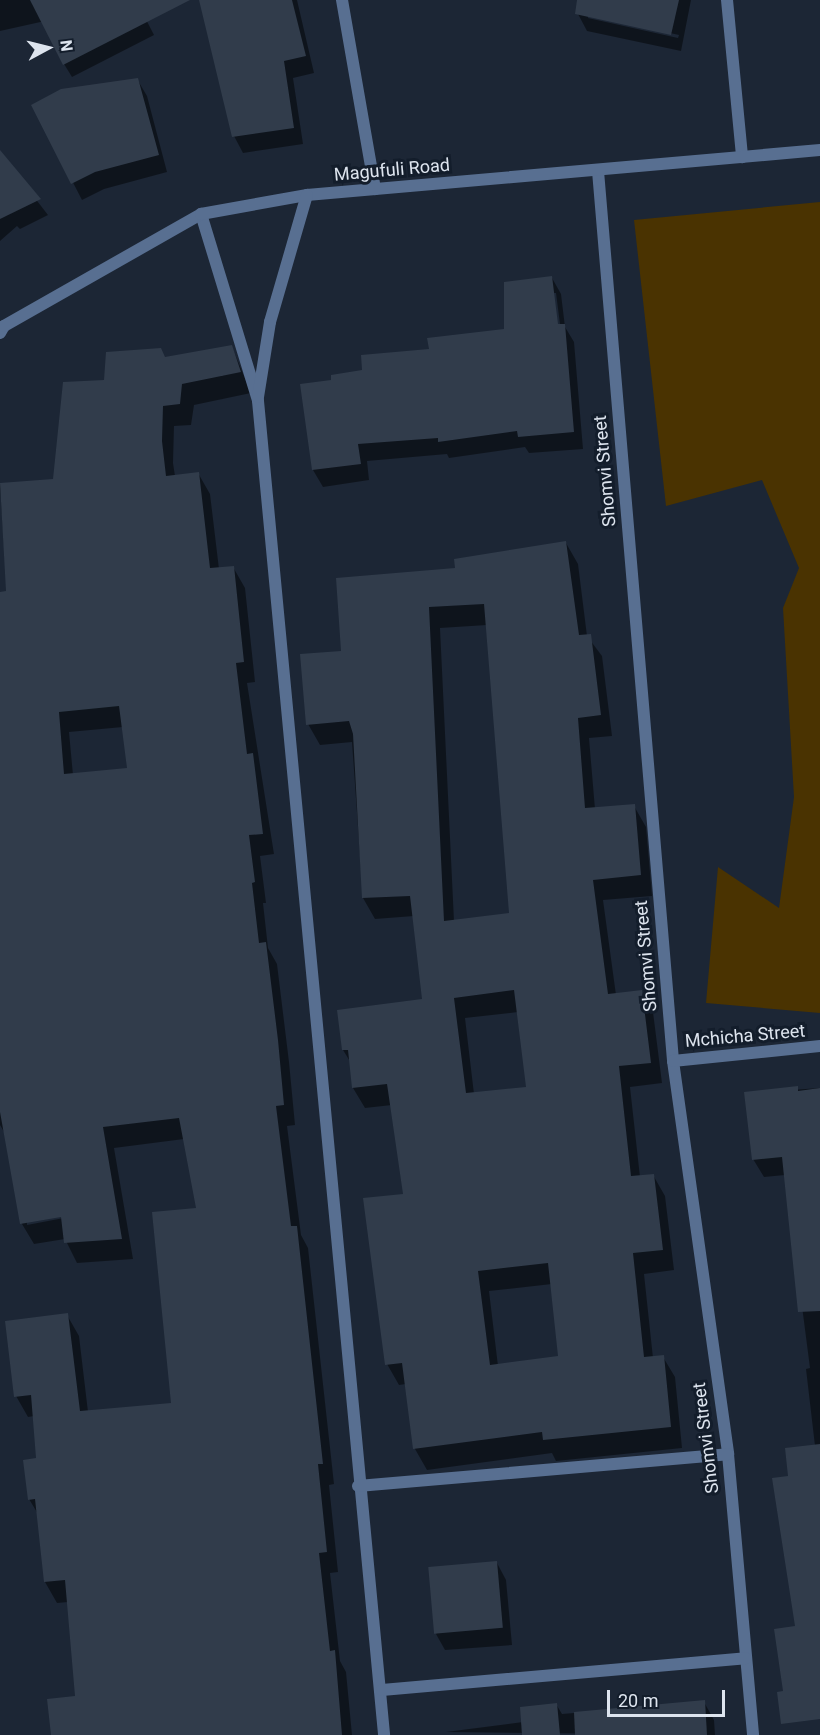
<!DOCTYPE html>
<style>
body{margin:0}
#map{position:relative;width:820px;height:1735px;overflow:hidden;background:#1c2635;font-family:Roboto,sans-serif}
div>[style]{position:absolute}
[style*='--x']{left:calc(var(--x)*1px);top:calc(var(--y)*1px);width:calc(var(--w)*1px);rotate:calc(var(--a)*1deg)}
.green>*{inset:0;background:#4a3301}
.shadow>*{inset:0;background:#0007}
.building>*{inset:0;background:#313c4b;transform-origin:0 0}
.street>*{height:12px;margin:-6px;padding:0 6px;transform-origin:6px;border-radius:6px;background:#586f91}
span{translate:-50% -50%;white-space:nowrap;text-align:center;line-height:1.15;-webkit-text-stroke:6px #131d2b;paint-order:stroke}
.street-label{font-size:18px;color:#dde4ee}
.north{position:absolute;left:18px;top:18px;width:60px;height:60px;-webkit-text-stroke:4px #131d2b;paint-order:stroke;rotate:83deg;font-size:16px;font-weight:700;line-height:24px;text-align:center;color:#dde4ee}
.north::after{content:'';display:block;margin:auto;width:21px;height:27px;background:#dde4ee;clip-path:polygon(50% 0,100% 100%,50% 72%,0 100%)}
.scale{position:absolute;left:607px;top:1690px;width:118px;height:27px;box-sizing:border-box;border:3px solid #dde4ee;border-top:0;padding-left:8px;font-size:18px;line-height:21px;white-space:nowrap;color:#dde4ee;-webkit-text-stroke:4px #131d2b;paint-order:stroke}
</style>
<div id="map">
<div class="green">
<div style="clip-path:polygon(820px 202px,820px 1013px,706px 1003px,718px 867px,779px 908px,794px 797px,783px 608px,799px 568px,762px 480px,666px 506px,634px 220px)"></div>
</div>
<div class="shadow">
<div style="clip-path:polygon(0 0,41px 0,45px 21px,0 31px)"></div>
<div style="clip-path:polygon(96px 0,136px 0,154px 35px,72px 77px,64px 64px)"></div>
<div style="clip-path:polygon(201px 0,297px 0,314px 73px,293px 78px,303px 144px,243px 153px,234px 136px)"></div>
<div style="clip-path:polygon(evenodd,580px 0,691px 0,681px 51px,587px 31px,578px 14px,580px 0,588px 15px,679px 35px,678px 38px,588px 18px,588px 15px)"></div>
<div style="clip-path:polygon(137px 79px,147px 96px,167px 172px,104px 189px,82px 200px,33px 105px)"></div>
<div style="clip-path:polygon(0 153px,48px 215px,20px 229px,17px 226px,0 241px)"></div>
<div style="clip-path:polygon(evenodd,552px 278px,561px 294px,565px 327px,574px 342px,583px 449px,529px 453px,525px 447px,449px 458px,447px 454px,367px 461px,369px 480px,323px 487px,313px 470px,302px 386px,333px 382px,506px 330px,552px 278px,553px 293px,556px 293px,561px 332px,558px 332px,553px 293px)"></div>
<div style="clip-path:polygon(evenodd,232px 347px,251px 393px,194px 405px,191px 425px,174px 426px,173px 463px,175px 476px,198px 473px,210px 494px,219px 569px,233px 567px,245px 588px,255px 682px,247px 683px,274px 854px,260px 856px,266px 903px,263px 903px,268px 948px,277px 964px,289px 1062px,295px 1125px,287px 1126px,301px 1235px,308px 1248px,334px 1484px,329px 1485px,338px 1572px,330px 1573px,340px 1661px,346px 1672px,352px 1735px,52px 1735px,76px 1697px,68px 1602px,57px 1603px,45px 1582px,38px 1514px,29px 1499px,37px 1459px,34px 1416px,28px 1417px,16px 1396px,67px 1315px,79px 1336px,88px 1412px,173px 1405px,198px 1209px,184px 1139px,114px 1148px,133px 1259px,77px 1263px,65px 1239px,34px 1244px,22px 1224px,6px 1135px,0 1125px,0 593px,7px 592px,0 484px,55px 480px,106px 382px,165px 359px,232px 347px,123px 727px,128px 769px,73px 775px,69px 732px,123px 727px,232px 347px,69px 1214px,69px 1217px,27px 1225px,27px 1222px,69px 1214px)"></div>
<div style="clip-path:polygon(evenodd,566px 543px,578px 564px,587px 636px,602px 656px,612px 736px,589px 738px,595px 809px,634px 806px,646px 827px,652px 896px,603px 900px,616px 995px,641px 992px,653px 1012px,662px 1083px,630px 1087px,640px 1177px,653px 1175px,665px 1196px,674px 1270px,644px 1274px,653px 1358px,663px 1357px,675px 1377px,682px 1448px,556px 1461px,552px 1453px,427px 1470px,415px 1449px,406px 1384px,399px 1385px,387px 1364px,404px 1196px,392px 1105px,365px 1108px,353px 1088px,351px 1063px,343px 1050px,424px 1000px,414px 916px,375px 919px,363px 898px,352px 742px,320px 745px,308px 724px,343px 652px,457px 570px,566px 543px,487px 625px,510px 914px,454px 921px,440px 628px,487px 625px,566px 543px,518px 1012px,528px 1088px,474px 1094px,465px 1018px,518px 1012px,566px 543px,552px 1284px,559px 1358px,498px 1366px,489px 1291px,552px 1284px)"></div>
<div style="clip-path:polygon(820px 1088px,820px 1714px,797px 1627px,790px 1477px,815px 1446px,806px 1369px,810px 1368px,785px 1175px,764px 1177px,753px 1159px,746px 1093px)"></div>
<div style="clip-path:polygon(497px 1563px,506px 1580px,512px 1645px,445px 1650px,436px 1634px)"></div>
<div style="clip-path:polygon(704px 1702px,714px 1720px,715px 1735px,446px 1732px,523px 1722px,556px 1704px,562px 1714px)"></div>
</div>
<div class="building">
<div style="clip-path:polygon(30px 0,190px 0,63px 65px)"></div>
<div style="clip-path:polygon(199px 0,292px 0,306px 56px,284px 61px,294px 128px,232px 137px)"></div>
<div style="clip-path:polygon(577px 0,679px 0,671px 35px,575px 14px)"></div>
<div style="clip-path:polygon(138px 78px,159px 155px,95px 172px,71px 184px,31px 105px,61px 89px)"></div>
<div style="clip-path:polygon(0 150px,41px 199px,0 219px)"></div>
<div style="clip-path:polygon(552px 276px,558px 324px,565px 324px,574px 432px,518px 437px,517px 431px,438px 442px,438px 438px,358px 444px,361px 464px,312px 470px,300px 384px,331px 380px,331px 375px,362px 370px,361px 355px,429px 349px,427px 338px,504px 329px,504px 282px)"></div>
<div style="clip-path:polygon(evenodd,232px 345px,241px 372px,182px 384px,180px 404px,163px 406px,162px 441px,166px 476px,199px 472px,210px 568px,234px 566px,244px 662px,236px 663px,247px 754px,253px 753px,263px 834px,249px 835px,255px 882px,252px 883px,259px 943px,266px 942px,278px 1040px,284px 1105px,276px 1106px,291px 1226px,297px 1226px,323px 1464px,318px 1464px,327px 1552px,319px 1553px,330px 1651px,335px 1650px,342px 1735px,51px 1735px,47px 1699px,75px 1696px,65px 1580px,44px 1582px,35px 1499px,28px 1500px,23px 1460px,36px 1458px,31px 1395px,14px 1397px,5px 1321px,68px 1313px,80px 1411px,171px 1403px,152px 1212px,196px 1208px,179px 1118px,103px 1127px,122px 1239px,64px 1243px,61px 1217px,20px 1224px,0 1112px,0 592px,6px 591px,0 483px,53px 479px,63px 382px,104px 380px,106px 352px,161px 348px,165px 357px,232px 345px,119px 706px,127px 768px,64px 774px,59px 712px,119px 706px)"></div>
<div style="clip-path:polygon(evenodd,566px 541px,579px 635px,591px 634px,601px 715px,578px 718px,585px 808px,635px 804px,641px 875px,593px 880px,608px 994px,642px 990px,651px 1063px,619px 1066px,631px 1176px,654px 1174px,663px 1250px,633px 1253px,644px 1357px,664px 1355px,671px 1427px,543px 1440px,542px 1432px,413px 1449px,402px 1363px,385px 1365px,363px 1198px,403px 1194px,387px 1084px,352px 1088px,348px 1050px,342px 1050px,337px 1010px,422px 999px,410px 896px,362px 898px,353px 734px,349px 721px,306px 725px,300px 654px,341px 651px,336px 578px,455px 568px,454px 559px,566px 541px,484px 604px,509px 913px,444px 921px,429px 607px,484px 604px,566px 541px,514px 990px,526px 1087px,466px 1093px,454px 998px,514px 990px,566px 541px,548px 1263px,558px 1356px,490px 1365px,478px 1271px,548px 1263px)"></div>
<div style="clip-path:polygon(798px 1086px,798px 1091px,820px 1088px,820px 1311px,798px 1312px,782px 1157px,752px 1160px,744px 1092px)"></div>
<div style="clip-path:polygon(820px 1444px,820px 1719px,781px 1724px,777px 1692px,783px 1691px,774px 1629px,795px 1626px,772px 1478px,788px 1476px,785px 1448px)"></div>
<div style="left:497px;top:1561px;width:67px;height:69px;rotate:85deg"></div>
<div style="clip-path:polygon(705px 1700px,707px 1735px,575px 1735px,574px 1712px)"></div>
<div style="clip-path:polygon(557px 1703px,560px 1735px,522px 1735px,520px 1707px)"></div>
</div>
<div class="street">
<div style="--x:342;--y:0;--w:192;--a:80.1"></div>
<div style="--x:727;--y:0;--w:158;--a:84.5"></div>
<div style="--x:598;--y:171;--w:893;--a:85.18"></div>
<div style="--x:673;--y:1061;--w:397;--a:82"></div>
<div style="--x:728;--y:1454;--w:282;--a:84.9"></div>
<div style="--x:201;--y:214;--w:195;--a:73"></div>
<div style="--x:258;--y:401;--w:1340;--a:84.6"></div>
<div style="--x:0;--y:333;--w:8;--a:-60"></div>
<div style="--x:4;--y:326;--w:227;--a:-29.6"></div>
<div style="--x:201;--y:214;--w:108;--a:-10.2"></div>
<div style="--x:307;--y:195;--w:515;--a:-5.01"></div>
<div style="--x:258;--y:397;--w:76;--a:-80.9"></div>
<div style="--x:270;--y:322;--w:132;--a:-73.8"></div>
<div style="--x:673;--y:1061;--w:148;--a:-5.8"></div>
<div style="--x:358;--y:1486;--w:371;--a:-4.9"></div>
<div style="--x:382;--y:1690;--w:365;--a:-5"></div>
</div>
<div class="street-label">
<span style="left:392px;top:170px;rotate:-5deg">Magufuli Road</span>
<span style="left:605px;top:471px;rotate:-95deg">Shomvi Street</span>
<span style="left:646px;top:956px;rotate:-95deg">Shomvi Street</span>
<span style="left:745px;top:1036px;rotate:-5deg">Mchicha Street</span>
<span style="left:706px;top:1438px;rotate:-97deg">Shomvi Street</span>
</div>
<div class="north">N</div>
<div class="scale">20 m</div>
</div>
